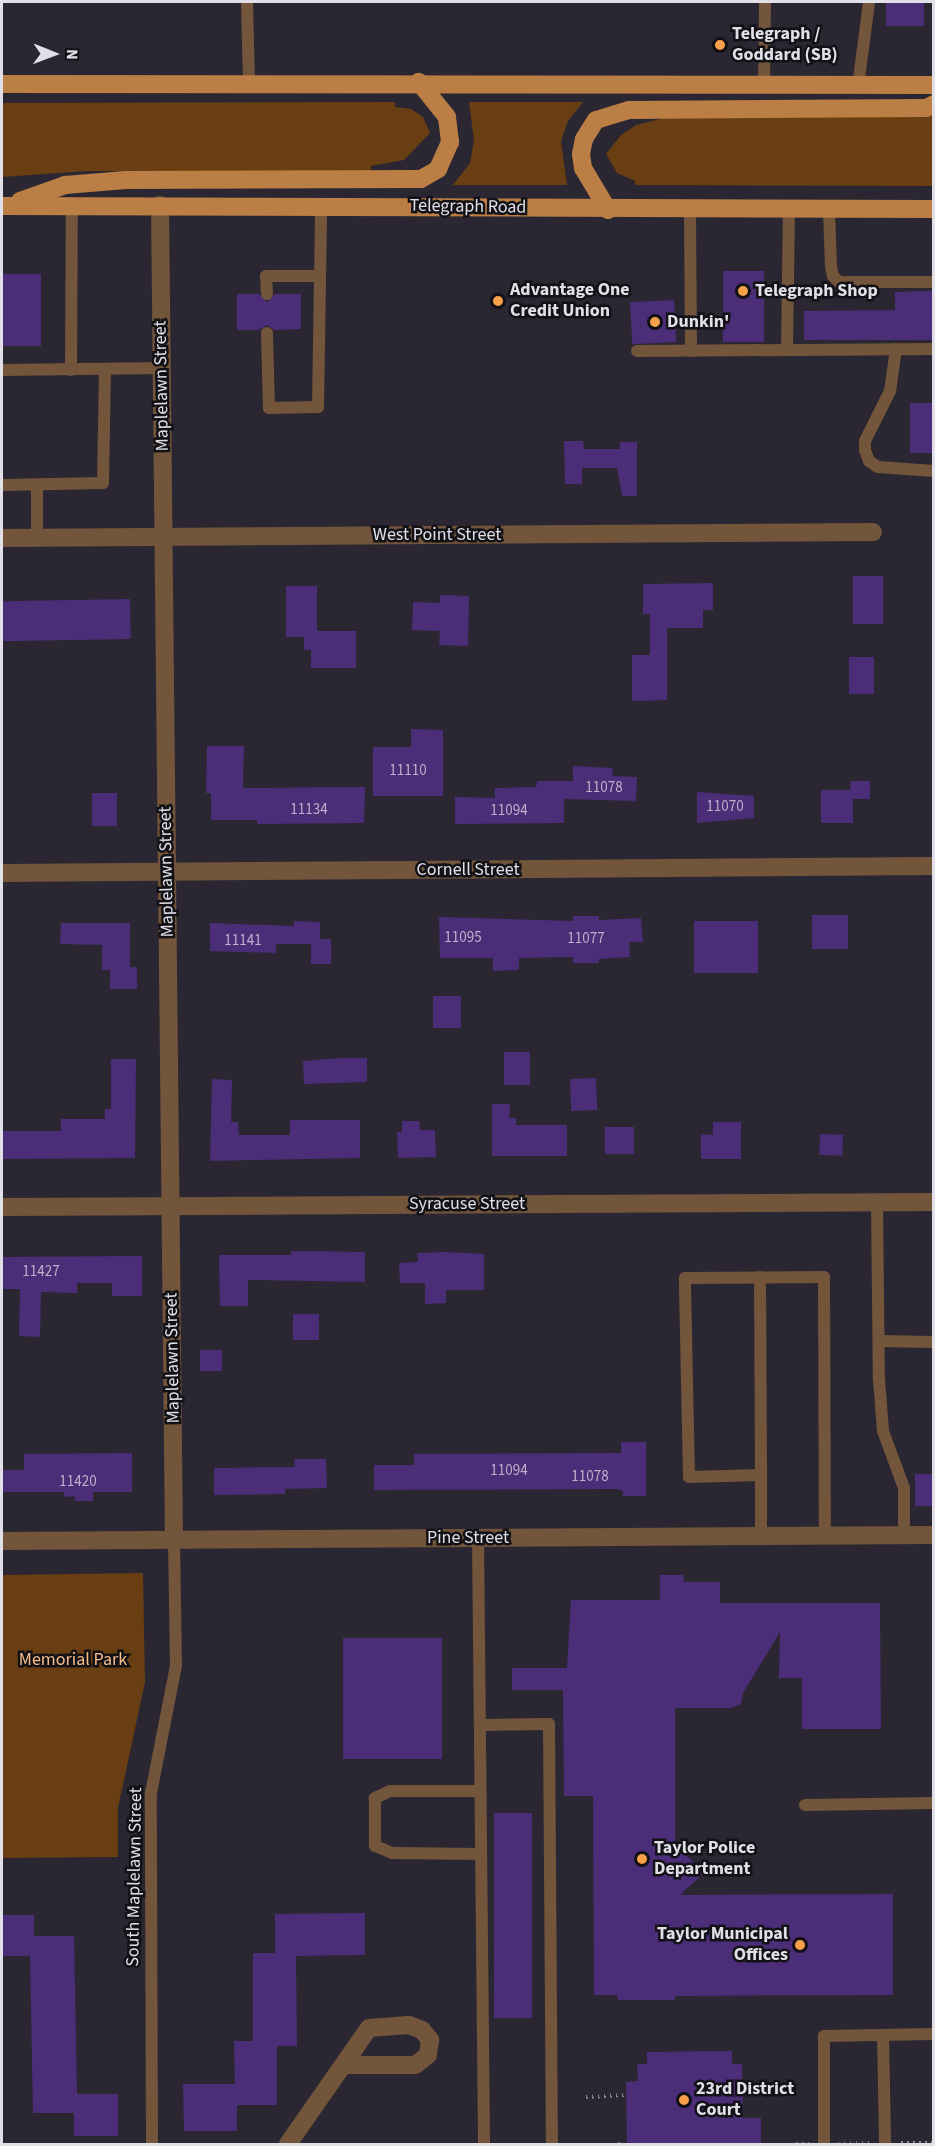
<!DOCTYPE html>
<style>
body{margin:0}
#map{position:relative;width:935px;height:2146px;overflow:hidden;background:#2a2732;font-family:"Source Sans 3",sans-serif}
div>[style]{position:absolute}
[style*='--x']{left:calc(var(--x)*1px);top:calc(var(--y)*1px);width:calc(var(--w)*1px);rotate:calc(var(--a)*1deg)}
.green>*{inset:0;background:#683e12}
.building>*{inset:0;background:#4c2d78;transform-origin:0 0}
.path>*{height:4px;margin-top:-2px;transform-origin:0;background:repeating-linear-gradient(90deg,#87848e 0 1.5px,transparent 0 6px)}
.lane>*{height:12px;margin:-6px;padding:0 6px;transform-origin:6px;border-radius:6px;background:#72553a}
.street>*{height:18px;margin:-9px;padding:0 9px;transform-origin:9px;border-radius:9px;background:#72553a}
.primary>*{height:18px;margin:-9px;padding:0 9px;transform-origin:9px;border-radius:9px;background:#bb7e45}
.dots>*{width:16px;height:16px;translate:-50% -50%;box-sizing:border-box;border:3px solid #121116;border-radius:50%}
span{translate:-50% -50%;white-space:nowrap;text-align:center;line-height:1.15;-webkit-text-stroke:5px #121116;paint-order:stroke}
.number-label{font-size:15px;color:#bcb2cb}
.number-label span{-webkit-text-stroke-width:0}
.poi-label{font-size:18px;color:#e1dfe7;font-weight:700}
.left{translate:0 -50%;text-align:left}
.right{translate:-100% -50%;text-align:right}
.street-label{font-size:18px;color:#e1dfe7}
.park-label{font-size:18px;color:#f6bd8b}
.frame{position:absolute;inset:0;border:3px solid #e1dfe7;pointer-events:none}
.north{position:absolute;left:24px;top:24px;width:60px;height:60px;-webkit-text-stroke:4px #121116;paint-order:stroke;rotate:91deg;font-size:16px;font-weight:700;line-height:24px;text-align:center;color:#e1dfe7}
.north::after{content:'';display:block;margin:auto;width:21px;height:27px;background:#e1dfe7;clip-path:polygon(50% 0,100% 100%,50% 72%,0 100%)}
</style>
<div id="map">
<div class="green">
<div style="clip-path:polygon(395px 102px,395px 107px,411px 109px,423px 117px,430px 133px,404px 160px,371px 166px,371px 172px,88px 171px,2px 177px,2px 103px)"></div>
<div style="clip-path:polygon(469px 102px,583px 102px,568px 121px,561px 141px,567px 185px,453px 185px,470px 163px,474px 140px)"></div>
<div style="clip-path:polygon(933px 114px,933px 186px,635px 185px,635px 181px,617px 173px,606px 154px,621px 135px,636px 125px,664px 118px)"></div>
<div style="clip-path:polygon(143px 1573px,145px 1682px,118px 1808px,118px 1857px,2px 1858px,2px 1575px)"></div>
</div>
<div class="building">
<div style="left:886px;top:2px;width:38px;height:24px"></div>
<div style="left:723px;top:271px;width:41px;height:71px"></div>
<div style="left:2px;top:274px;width:39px;height:72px"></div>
<div style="clip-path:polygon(933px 291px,933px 340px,804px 340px,804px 311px,895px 310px,895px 292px)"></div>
<div style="clip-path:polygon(237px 294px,259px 294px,267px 302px,275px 294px,301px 294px,301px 329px,274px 330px,267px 325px,259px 330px,237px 330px)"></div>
<div style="left:674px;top:300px;width:42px;height:44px;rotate:87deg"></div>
<div style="left:933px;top:403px;width:50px;height:23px;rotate:90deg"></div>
<div style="clip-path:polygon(564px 441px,583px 441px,584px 449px,620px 449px,620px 442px,637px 442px,637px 496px,622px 496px,617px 468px,582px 468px,582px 484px,565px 484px)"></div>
<div style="left:853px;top:576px;width:30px;height:48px"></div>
<div style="clip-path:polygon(713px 583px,713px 610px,703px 610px,703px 628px,667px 628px,667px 700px,632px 701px,632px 655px,650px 655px,650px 614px,643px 614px,643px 584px)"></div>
<div style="clip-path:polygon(286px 586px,317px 586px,317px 631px,356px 631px,356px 668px,311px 668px,311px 650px,304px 650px,304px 637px,286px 637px)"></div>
<div style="clip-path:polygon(440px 595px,469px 596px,468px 646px,439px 645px,440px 631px,412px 630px,413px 602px,440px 603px)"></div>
<div style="left:130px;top:599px;width:40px;height:128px;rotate:89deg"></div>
<div style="left:849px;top:657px;width:25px;height:37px"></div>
<div style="clip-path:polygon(411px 729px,443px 730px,443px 796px,373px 796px,373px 747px,411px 747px)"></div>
<div style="clip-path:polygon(207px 746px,244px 746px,243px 788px,365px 787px,364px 823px,257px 824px,257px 820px,211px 820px,211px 793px,206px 793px)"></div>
<div style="clip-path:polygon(573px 766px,613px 768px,612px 776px,637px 777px,636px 801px,564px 799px,564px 823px,455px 824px,455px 797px,495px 798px,495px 788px,536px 787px,537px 781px,573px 781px)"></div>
<div style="clip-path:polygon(851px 781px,870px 781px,870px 799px,853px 799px,853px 823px,821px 823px,821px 790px,850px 790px)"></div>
<div style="clip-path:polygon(697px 792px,754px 796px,754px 818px,697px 823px)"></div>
<div style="left:92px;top:793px;width:25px;height:33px"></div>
<div style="left:812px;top:915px;width:36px;height:34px"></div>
<div style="clip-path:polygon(573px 916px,599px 916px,599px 920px,641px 918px,643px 942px,629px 942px,630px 957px,599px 959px,599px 963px,573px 963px,573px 957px,519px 958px,519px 970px,493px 971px,493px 958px,440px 958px,439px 917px,573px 921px)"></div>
<div style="clip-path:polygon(294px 921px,320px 922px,320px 939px,331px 939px,331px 964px,311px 964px,311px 944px,276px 944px,276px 953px,210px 951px,210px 923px,294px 926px)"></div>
<div style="left:758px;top:921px;width:52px;height:64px;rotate:90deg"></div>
<div style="clip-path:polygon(61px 923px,130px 923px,130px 967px,137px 967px,137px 989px,110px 989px,110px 970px,102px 970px,102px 945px,60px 944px)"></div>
<div style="left:433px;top:996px;width:28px;height:32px"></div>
<div style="left:504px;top:1052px;width:26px;height:33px"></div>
<div style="clip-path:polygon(341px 1058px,367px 1058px,367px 1082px,304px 1084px,303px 1061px)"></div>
<div style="clip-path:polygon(111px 1059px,136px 1059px,135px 1158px,2px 1159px,2px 1131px,61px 1131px,61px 1119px,105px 1119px,105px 1109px,111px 1109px)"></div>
<div style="left:596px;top:1078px;width:32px;height:26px;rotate:88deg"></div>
<div style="clip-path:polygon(212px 1079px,232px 1080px,231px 1122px,238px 1122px,239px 1135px,290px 1135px,290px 1120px,360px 1120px,360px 1158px,210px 1161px)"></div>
<div style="clip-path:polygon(492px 1104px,510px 1104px,509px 1118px,516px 1118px,516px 1125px,567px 1125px,567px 1156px,492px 1156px)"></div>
<div style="clip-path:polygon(402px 1121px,419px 1121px,420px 1130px,435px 1130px,436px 1157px,398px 1158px,397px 1132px,402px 1132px)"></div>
<div style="clip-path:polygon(713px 1122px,741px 1122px,741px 1159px,701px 1159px,701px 1134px,713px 1135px)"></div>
<div style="left:605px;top:1127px;width:29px;height:27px"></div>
<div style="left:820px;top:1134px;width:23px;height:21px;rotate:2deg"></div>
<div style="clip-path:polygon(291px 1251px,365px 1252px,365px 1282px,248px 1280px,248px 1306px,220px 1306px,219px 1255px,291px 1255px)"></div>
<div style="clip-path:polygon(444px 1252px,484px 1254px,484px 1290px,446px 1290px,446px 1303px,425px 1304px,425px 1283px,400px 1283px,399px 1263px,418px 1262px,417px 1253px)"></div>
<div style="clip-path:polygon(142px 1256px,142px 1296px,112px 1296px,112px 1283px,77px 1283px,77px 1293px,41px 1292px,40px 1337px,19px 1336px,20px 1289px,2px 1289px,2px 1257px)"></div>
<div style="left:319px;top:1314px;width:26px;height:26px;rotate:90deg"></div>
<div style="left:200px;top:1350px;width:22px;height:21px"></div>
<div style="clip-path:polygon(621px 1442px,646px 1442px,646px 1496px,623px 1496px,623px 1491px,617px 1489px,374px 1490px,374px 1465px,414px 1465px,414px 1454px,621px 1453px)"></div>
<div style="clip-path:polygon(132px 1453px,132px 1492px,93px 1492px,93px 1501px,75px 1501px,75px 1496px,64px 1497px,64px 1492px,2px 1492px,2px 1470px,24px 1470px,24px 1454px)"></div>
<div style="clip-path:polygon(294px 1459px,326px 1459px,327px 1488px,285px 1489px,285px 1494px,214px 1495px,214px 1468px,295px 1467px)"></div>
<div style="left:915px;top:1474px;width:18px;height:32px"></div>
<div style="clip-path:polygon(660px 1575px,683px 1575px,684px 1582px,720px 1582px,720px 1603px,880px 1603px,881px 1729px,802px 1729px,802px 1678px,779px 1678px,780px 1632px,743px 1693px,741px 1704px,732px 1708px,675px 1708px,675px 1846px,705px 1872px,680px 1895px,893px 1894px,893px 1995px,675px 1996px,675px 2000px,618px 2000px,617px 1995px,594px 1995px,593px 1796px,564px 1796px,563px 1690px,512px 1690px,512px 1668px,567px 1668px,571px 1600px,660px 1600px)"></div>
<div style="left:343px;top:1638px;width:99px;height:121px"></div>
<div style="left:494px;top:1813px;width:38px;height:205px"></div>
<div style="clip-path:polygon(365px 1913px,365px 1955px,296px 1956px,297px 2046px,277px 2046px,277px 2105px,237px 2105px,237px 2131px,184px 2131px,183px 2084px,235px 2084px,234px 2041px,253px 2041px,253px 1953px,275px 1953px,275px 1914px)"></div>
<div style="clip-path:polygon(2px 1915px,34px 1915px,34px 1936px,74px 1936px,77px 2094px,118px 2094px,118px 2136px,74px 2136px,74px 2113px,33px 2113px,30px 1956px,2px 1956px)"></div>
<div style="clip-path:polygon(732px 2051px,732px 2064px,742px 2064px,743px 2118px,761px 2118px,761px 2145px,627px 2145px,626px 2082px,638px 2081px,637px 2064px,647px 2064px,647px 2052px)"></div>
</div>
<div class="path">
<div style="--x:586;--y:2097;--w:39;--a:-3"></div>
<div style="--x:901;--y:2143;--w:33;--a:0"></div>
<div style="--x:618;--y:2144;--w:5;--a:0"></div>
<div style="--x:796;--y:2144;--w:14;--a:0"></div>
<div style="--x:838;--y:2144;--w:32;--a:-2"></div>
</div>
<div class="lane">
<div style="--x:247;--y:2;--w:81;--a:88.6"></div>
<div style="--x:764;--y:85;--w:83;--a:-89.3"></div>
<div style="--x:858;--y:86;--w:85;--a:-82.5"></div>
<div style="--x:690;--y:210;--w:141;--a:89.6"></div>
<div style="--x:829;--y:210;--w:56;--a:88"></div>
<div style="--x:831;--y:266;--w:10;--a:79"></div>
<div style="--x:833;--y:276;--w:8;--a:45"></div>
<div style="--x:839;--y:282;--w:95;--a:0"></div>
<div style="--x:267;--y:294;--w:18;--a:-93"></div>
<div style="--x:266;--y:276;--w:52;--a:0"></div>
<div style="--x:267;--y:333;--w:75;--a:88.5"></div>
<div style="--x:269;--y:408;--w:49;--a:-1.2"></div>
<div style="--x:318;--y:407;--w:202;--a:-89.1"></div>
<div style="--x:896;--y:349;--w:42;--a:98.1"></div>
<div style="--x:890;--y:391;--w:56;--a:116.6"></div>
<div style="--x:865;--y:441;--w:9;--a:90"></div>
<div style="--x:865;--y:450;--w:12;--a:70"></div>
<div style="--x:869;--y:461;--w:11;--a:34"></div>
<div style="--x:878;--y:467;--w:56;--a:4.1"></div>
<div style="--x:787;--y:350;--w:140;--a:-89.2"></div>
<div style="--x:637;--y:351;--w:297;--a:-0.4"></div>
<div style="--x:2;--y:370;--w:160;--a:-0.7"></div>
<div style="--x:71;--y:370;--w:164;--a:-89.7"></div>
<div style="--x:2;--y:485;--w:101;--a:-1.1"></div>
<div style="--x:103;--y:483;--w:114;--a:-89"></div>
<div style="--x:37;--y:485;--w:53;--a:90"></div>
<div style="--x:877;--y:1202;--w:177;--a:89.4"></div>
<div style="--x:879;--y:1379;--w:52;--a:85.6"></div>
<div style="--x:883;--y:1431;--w:61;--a:69.8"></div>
<div style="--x:904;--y:1488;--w:47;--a:90"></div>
<div style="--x:760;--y:1277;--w:198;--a:89.7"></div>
<div style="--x:879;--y:1341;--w:55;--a:1"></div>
<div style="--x:761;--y:1536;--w:61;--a:-90"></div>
<div style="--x:761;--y:1475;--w:72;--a:178.4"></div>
<div style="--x:689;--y:1477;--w:199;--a:-91.2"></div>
<div style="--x:685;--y:1278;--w:139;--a:-0.4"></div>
<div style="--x:824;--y:1277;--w:259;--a:89.8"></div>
<div style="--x:478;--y:1538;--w:606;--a:89.43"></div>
<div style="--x:480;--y:1725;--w:69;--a:-0.8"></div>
<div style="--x:549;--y:1724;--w:420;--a:89.6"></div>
<div style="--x:480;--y:1791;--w:90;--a:180"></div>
<div style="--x:390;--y:1791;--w:17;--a:155"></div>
<div style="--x:375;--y:1798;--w:48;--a:90"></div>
<div style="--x:375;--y:1846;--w:18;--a:22"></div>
<div style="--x:392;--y:1853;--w:89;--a:0.6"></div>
<div style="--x:805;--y:1805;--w:129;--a:-0.9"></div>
<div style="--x:883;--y:2035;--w:109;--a:88.9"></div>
<div style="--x:152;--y:2144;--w:351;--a:-90.2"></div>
<div style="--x:151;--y:1793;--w:129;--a:-78.9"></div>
<div style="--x:176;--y:1666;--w:126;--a:-90.9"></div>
<div style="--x:824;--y:2144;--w:108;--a:-90"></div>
<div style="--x:824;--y:2036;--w:110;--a:-1"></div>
</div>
<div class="street">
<div style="--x:160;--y:205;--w:1335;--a:89.4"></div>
<div style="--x:2;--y:538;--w:871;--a:-0.39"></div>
<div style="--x:2;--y:873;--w:932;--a:-0.43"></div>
<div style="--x:2;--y:1207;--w:932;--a:-0.31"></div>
<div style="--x:2;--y:1541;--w:932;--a:-0.37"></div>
<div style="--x:288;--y:2144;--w:141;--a:-55.1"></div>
<div style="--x:369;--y:2028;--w:40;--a:-4.3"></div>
<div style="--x:409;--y:2025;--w:14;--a:21"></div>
<div style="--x:422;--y:2030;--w:13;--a:51"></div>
<div style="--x:430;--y:2040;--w:15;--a:98"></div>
<div style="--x:428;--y:2055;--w:16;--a:142"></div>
<div style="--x:415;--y:2065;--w:69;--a:180"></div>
</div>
<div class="primary">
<div style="--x:2;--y:84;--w:932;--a:0.06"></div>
<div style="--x:20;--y:201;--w:48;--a:-19.6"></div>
<div style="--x:65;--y:185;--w:61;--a:-4.7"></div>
<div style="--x:126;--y:180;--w:295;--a:-0.2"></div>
<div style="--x:421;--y:179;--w:20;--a:-30"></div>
<div style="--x:438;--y:169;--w:30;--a:-66"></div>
<div style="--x:450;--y:142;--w:25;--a:-97"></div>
<div style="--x:447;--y:117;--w:45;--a:-128.7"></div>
<div style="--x:2;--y:206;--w:932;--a:0.18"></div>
<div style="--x:608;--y:210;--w:49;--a:-120.8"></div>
<div style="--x:583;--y:168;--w:14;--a:-98"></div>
<div style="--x:581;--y:154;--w:15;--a:-79"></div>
<div style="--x:584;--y:139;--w:22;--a:-58"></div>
<div style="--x:596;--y:120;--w:34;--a:-17"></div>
<div style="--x:629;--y:110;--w:297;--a:-0.4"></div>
<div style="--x:926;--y:108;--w:9;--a:-27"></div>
</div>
<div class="dots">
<div style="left:720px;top:45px;background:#f8a14a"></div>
<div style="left:743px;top:291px;background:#f8a14a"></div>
<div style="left:498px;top:301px;background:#f8a14a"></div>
<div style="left:655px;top:322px;background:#f8a14a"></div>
<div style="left:642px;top:1859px;background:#f8a14a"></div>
<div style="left:800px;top:1945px;background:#f8a14a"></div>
<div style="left:684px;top:2100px;background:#f8a14a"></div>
</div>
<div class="number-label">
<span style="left:408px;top:771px">11110</span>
<span style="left:604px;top:788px">11078</span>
<span style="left:725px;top:807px">11070</span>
<span style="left:309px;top:810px">11134</span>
<span style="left:509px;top:811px">11094</span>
<span style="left:463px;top:938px">11095</span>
<span style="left:586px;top:939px">11077</span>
<span style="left:243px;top:941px">11141</span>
<span style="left:41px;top:1272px">11427</span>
<span style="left:509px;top:1471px">11094</span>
<span style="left:590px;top:1477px">11078</span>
<span style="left:78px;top:1482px">11420</span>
</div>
<div class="poi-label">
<span class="left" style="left:732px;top:45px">Telegraph /<br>Goddard (SB)</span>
<span class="left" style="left:510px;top:301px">Advantage One<br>Credit Union</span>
<span class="left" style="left:755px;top:291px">Telegraph Shop</span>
<span class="left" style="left:667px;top:322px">Dunkin'</span>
<span class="left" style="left:654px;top:1859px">Taylor Police<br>Department</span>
<span class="right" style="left:788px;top:1945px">Taylor Municipal<br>Offices</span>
<span class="left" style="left:696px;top:2100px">23rd District<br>Court</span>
</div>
<div class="street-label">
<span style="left:468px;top:207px;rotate:1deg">Telegraph Road</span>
<span style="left:162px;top:386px;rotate:-91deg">Maplelawn Street</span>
<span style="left:437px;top:535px">West Point Street</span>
<span style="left:468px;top:870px">Cornell Street</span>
<span style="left:167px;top:872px;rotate:-91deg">Maplelawn Street</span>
<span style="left:467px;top:1204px">Syracuse Street</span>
<span style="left:173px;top:1358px;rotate:-91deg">Maplelawn Street</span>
<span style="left:468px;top:1538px">Pine Street</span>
<span style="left:135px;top:1877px;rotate:-89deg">South Maplelawn Street</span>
</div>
<div class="park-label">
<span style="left:73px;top:1660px">Memorial Park</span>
</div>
<div class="frame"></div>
<div class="north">N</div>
</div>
